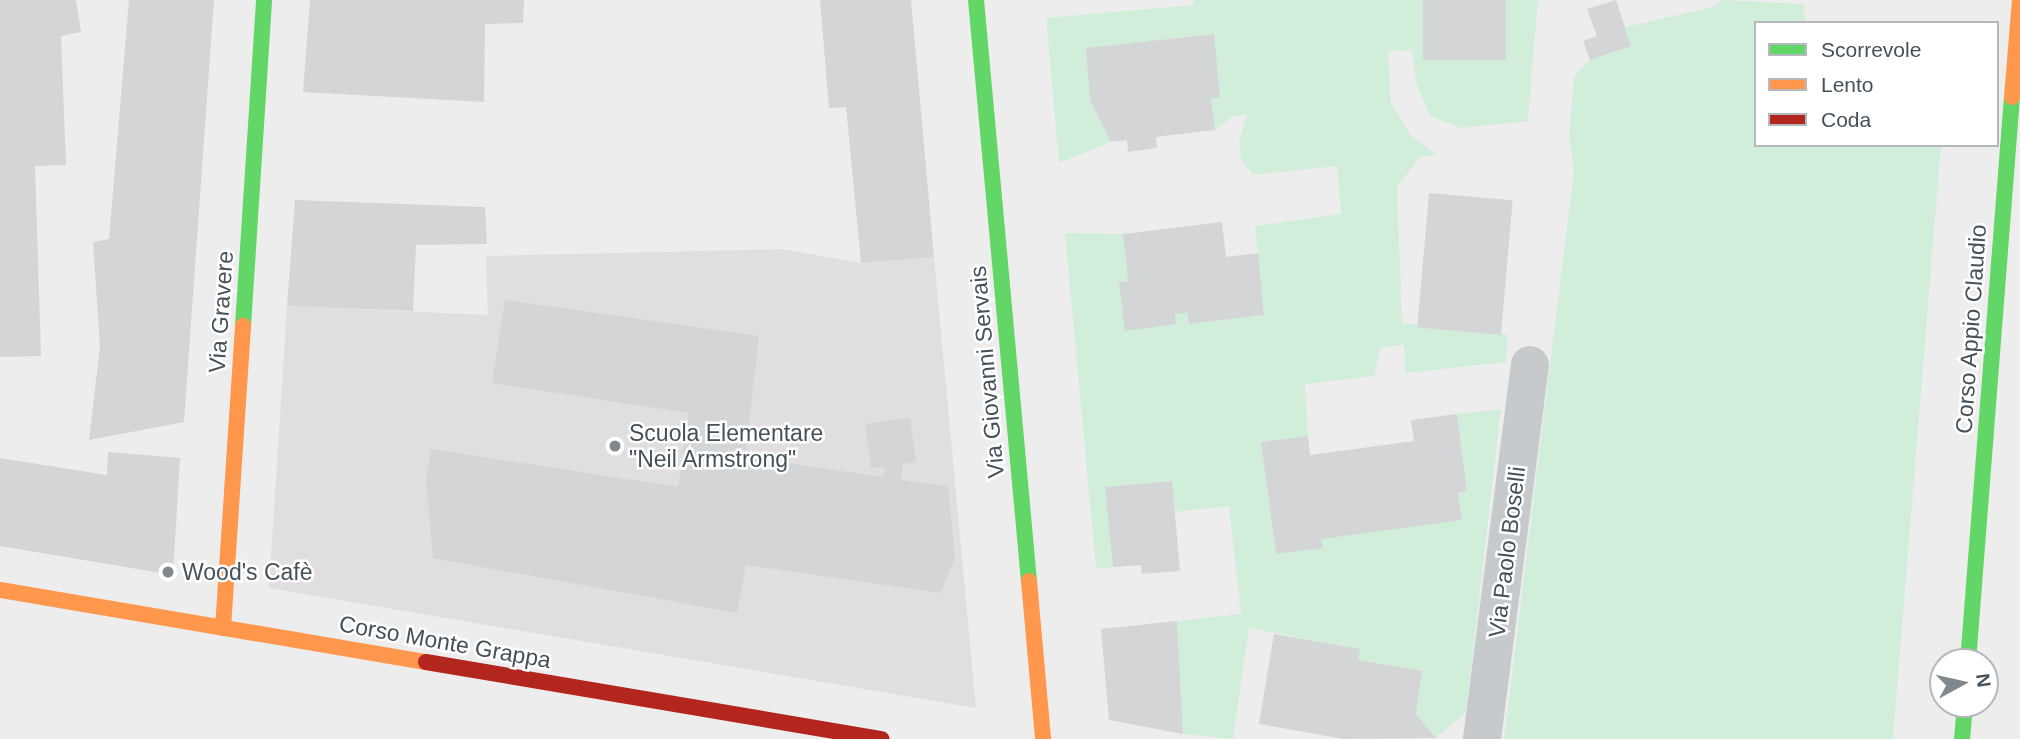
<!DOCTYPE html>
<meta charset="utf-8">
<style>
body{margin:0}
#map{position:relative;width:2020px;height:739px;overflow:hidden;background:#eeeded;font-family:Arial,sans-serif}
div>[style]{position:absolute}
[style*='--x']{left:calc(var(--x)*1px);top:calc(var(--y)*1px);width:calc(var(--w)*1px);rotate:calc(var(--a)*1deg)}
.education>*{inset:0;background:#e0dedf}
.green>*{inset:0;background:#d1eeda}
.building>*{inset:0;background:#d4d5d6;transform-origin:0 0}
.street>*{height:38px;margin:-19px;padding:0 19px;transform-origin:19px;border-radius:19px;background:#c7cacc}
.fast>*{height:16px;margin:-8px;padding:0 8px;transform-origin:8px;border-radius:8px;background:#63d668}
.slow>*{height:16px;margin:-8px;padding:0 8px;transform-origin:8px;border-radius:8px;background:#ff974d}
.jam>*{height:16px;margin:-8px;padding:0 8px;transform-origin:8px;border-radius:8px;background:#b3261e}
.dots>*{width:19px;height:19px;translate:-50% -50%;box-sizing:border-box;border:4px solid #fff;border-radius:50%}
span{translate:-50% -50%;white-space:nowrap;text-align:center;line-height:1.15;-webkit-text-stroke:5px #fff;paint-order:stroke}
.street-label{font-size:23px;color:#45515a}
.poi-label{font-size:23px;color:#45515a}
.left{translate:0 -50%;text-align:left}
.legend{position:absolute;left:1754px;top:21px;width:245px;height:126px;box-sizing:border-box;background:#fff;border:2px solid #b5b9bd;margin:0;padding:9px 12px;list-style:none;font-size:21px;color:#45515a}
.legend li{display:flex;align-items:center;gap:14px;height:35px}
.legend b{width:35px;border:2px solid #b5b9bd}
.north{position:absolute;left:1929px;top:648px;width:70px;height:70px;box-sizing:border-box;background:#fff;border:2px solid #b5b9bd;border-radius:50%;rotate:82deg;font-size:19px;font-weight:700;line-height:28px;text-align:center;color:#45515a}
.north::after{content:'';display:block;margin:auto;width:24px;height:32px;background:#80888d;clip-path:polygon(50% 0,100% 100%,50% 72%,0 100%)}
</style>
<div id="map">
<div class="education">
<div style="clip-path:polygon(782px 249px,861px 263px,934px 257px,976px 708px,269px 588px,287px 306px,488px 315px,486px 256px)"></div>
</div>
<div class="green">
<div style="clip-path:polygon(1194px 0,1538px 0,1528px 121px,1461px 128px,1430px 116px,1416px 83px,1412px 50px,1388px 51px,1391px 104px,1411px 135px,1436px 155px,1420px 157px,1397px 187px,1402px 323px,1508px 335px,1506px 362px,1405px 373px,1404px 345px,1381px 347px,1374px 376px,1305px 384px,1308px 436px,1261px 442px,1276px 554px,1322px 548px,1321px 539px,1467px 491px,1457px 414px,1501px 409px,1466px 712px,1436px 738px,1416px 714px,1421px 671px,1358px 660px,1359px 649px,1249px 628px,1233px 739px,1183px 734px,1177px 621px,1241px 614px,1229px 506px,1175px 512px,1171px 481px,1106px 487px,1113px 567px,1096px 569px,1065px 233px,1123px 234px,1128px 281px,1119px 282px,1126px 330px,1176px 324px,1175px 314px,1187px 313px,1189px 324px,1264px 315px,1255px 226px,1341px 214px,1337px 166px,1253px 175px,1241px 159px,1239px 141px,1247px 114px,1232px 117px,1215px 130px,1211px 99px,1220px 97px,1213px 34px,1086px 48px,1090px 101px,1111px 142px,1059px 163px,1046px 18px,1193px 5px)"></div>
<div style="clip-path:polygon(1723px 0,1804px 4px,1805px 23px,1756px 23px,1756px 145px,1941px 145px,1893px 739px,1504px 739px,1574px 170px,1569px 136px,1574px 76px,1590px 60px,1631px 46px,1625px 27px,1713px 7px)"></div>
</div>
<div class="building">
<div style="clip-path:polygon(0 0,76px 0,81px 32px,61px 36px,66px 165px,35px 166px,41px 356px,0 357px)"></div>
<div style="clip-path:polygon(129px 0,214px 0,184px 422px,89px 440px,100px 347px,93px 242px,109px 239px)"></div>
<div style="clip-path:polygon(310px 0,524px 0,523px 23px,485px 24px,484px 102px,303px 92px)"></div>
<div style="clip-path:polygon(820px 0,911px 0,934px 257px,861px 263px,846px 107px,829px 108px)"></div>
<div style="left:1423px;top:0;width:83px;height:60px"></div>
<div style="clip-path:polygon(1616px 0,1631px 46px,1590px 60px,1583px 41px,1597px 36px,1587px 9px)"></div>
<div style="clip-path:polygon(1214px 34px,1220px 97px,1211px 99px,1215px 130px,1156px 137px,1157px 148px,1128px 152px,1127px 140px,1111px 142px,1090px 101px,1086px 48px)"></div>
<div style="left:1429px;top:193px;width:84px;height:135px;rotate:5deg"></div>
<div style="clip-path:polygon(295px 200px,485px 207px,487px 244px,416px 245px,413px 311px,287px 306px)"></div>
<div style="clip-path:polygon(1222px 222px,1226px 257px,1258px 253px,1264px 315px,1189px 324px,1187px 313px,1175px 314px,1176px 324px,1125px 331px,1119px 282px,1128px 281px,1123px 234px)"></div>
<div style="clip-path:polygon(505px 300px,759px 336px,745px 457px,883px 477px,885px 467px,871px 468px,865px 424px,910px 418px,916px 462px,903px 464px,901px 480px,948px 486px,955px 557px,941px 593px,746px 565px,737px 613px,433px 558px,426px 481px,431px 449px,678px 487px,689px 413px,492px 383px)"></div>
<div style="clip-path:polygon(1457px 414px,1467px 491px,1458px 493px,1462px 520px,1321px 539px,1323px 548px,1276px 554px,1261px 442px,1308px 436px,1310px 455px,1414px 441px,1411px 420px)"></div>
<div style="clip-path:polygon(108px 452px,180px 458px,173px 575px,0 546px,0 458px,107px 475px)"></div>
<div style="clip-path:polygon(1172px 481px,1180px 571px,1142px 574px,1141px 565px,1113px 567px,1105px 487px)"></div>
<div style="clip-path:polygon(1177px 621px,1183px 734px,1109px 720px,1101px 629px)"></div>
<div style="clip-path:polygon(1274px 634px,1360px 649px,1358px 660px,1422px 671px,1416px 714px,1436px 738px,1344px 739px,1259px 724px)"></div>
</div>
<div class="street">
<div style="--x:1482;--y:739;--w:377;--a:-82.7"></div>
</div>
<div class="fast">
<div style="--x:976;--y:0;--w:583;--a:84.79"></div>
<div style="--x:243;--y:326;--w:327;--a:-86.3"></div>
<div style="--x:1968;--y:662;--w:567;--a:-85.55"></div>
<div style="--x:1962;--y:739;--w:35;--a:-85"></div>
</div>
<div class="slow">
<div style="--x:2012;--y:97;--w:97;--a:-85.3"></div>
<div style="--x:1029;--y:581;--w:159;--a:84.9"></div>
<div style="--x:0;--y:590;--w:432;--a:9.6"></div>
<div style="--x:223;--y:628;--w:303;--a:-86.2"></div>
</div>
<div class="jam">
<div style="--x:426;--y:662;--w:462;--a:9.6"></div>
</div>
<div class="dots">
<div style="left:615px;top:446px;background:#80888d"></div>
<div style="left:168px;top:572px;background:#80888d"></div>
</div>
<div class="street-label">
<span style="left:221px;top:312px;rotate:-86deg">Via Gravere</span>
<span style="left:1971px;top:329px;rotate:-86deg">Corso Appio Claudio</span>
<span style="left:987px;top:372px;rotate:-95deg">Via Giovanni Servais</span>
<span style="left:1507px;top:552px;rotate:-83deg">Via Paolo Boselli</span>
<span style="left:445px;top:642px;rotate:10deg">Corso Monte Grappa</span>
</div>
<div class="poi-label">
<span class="left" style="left:629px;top:446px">Scuola Elementare<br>"Neil Armstrong"</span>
<span class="left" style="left:182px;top:572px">Wood's Cafè</span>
</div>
<ul class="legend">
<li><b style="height:9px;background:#63d668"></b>Scorrevole</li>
<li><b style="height:9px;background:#ff974d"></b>Lento</li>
<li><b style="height:9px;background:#b3261e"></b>Coda</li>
</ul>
<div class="north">N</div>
</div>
